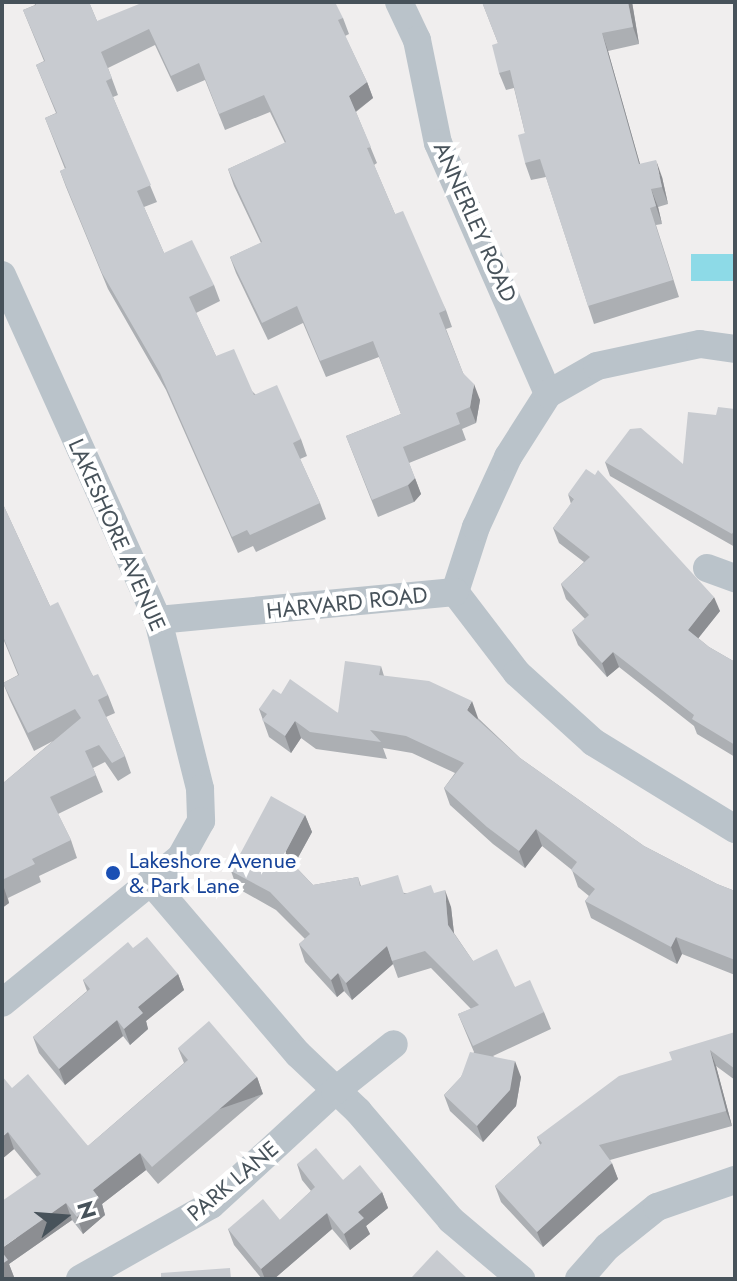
<!DOCTYPE html>
<style>
body{margin:0}
#map{position:relative;width:737px;height:1281px;overflow:hidden;background:#f0eeee;font-family:Jost,sans-serif}
div>[style]{position:absolute}
[style*='--x']{left:calc(var(--x)*1px);top:calc(var(--y)*1px);width:calc(var(--w)*1px);rotate:calc(var(--a)*1deg)}
.water>*{inset:0;background:#8ddae7;transform-origin:0 0}
.street>*{height:28px;margin:-14px;padding:0 14px;transform-origin:14px;border-radius:14px;background:#bac3ca}
.wall>*{inset:0;background:#acafb3}
.shaded-wall>*{inset:0;background:#8c8e92;transform-origin:0 0}
.building>*{inset:0;background:#c8cbd0}
.dots>*{width:22px;height:22px;translate:-50% -50%;box-sizing:border-box;border:4px solid #fff;border-radius:50%}
span{translate:-50% -50%;white-space:nowrap;text-align:center;line-height:1.15;-webkit-text-stroke:8px #fff;paint-order:stroke}
.street-label{font-size:22px;color:#47525a}
.transit-label{font-size:22px;color:#164399}
.left{translate:0 -50%;text-align:left}
.frame{position:absolute;inset:0;border:4px solid #47525a;pointer-events:none}
.north{position:absolute;left:24px;top:1177px;width:80px;height:80px;-webkit-text-stroke:6px #fff;paint-order:stroke;rotate:73deg;font-size:22px;font-weight:700;line-height:32px;text-align:center;color:#47525a}
.north::after{content:'';display:block;margin:auto;width:28px;height:36px;background:#47525a;clip-path:polygon(50% 0,100% 100%,50% 72%,0 100%)}
</style>
<div id="map">
<div class="water">
<div style="left:735px;top:254px;width:27px;height:44px;rotate:90deg"></div>
</div>
<div class="street">
<div style="--x:399;--y:2;--w:42;--a:64.7"></div>
<div style="--x:417;--y:40;--w:105;--a:78.5"></div>
<div style="--x:438;--y:143;--w:274;--a:66.3"></div>
<div style="--x:2;--y:275;--w:379;--a:65.7"></div>
<div style="--x:158;--y:620;--w:174;--a:76"></div>
<div style="--x:200;--y:789;--w:32;--a:88"></div>
<div style="--x:201;--y:821;--w:41;--a:119.1"></div>
<div style="--x:181;--y:857;--w:231;--a:140.8"></div>
<div style="--x:707;--y:568;--w:30;--a:20"></div>
<div style="--x:455;--y:592;--w:68;--a:-72.1"></div>
<div style="--x:476;--y:527;--w:77;--a:-65.4"></div>
<div style="--x:508;--y:457;--w:75;--a:-57.6"></div>
<div style="--x:548;--y:394;--w:56;--a:-29.7"></div>
<div style="--x:597;--y:366;--w:105;--a:-12.1"></div>
<div style="--x:700;--y:344;--w:35;--a:8"></div>
<div style="--x:455;--y:592;--w:102;--a:52.6"></div>
<div style="--x:517;--y:673;--w:103;--a:42.2"></div>
<div style="--x:593;--y:742;--w:167;--a:31.5"></div>
<div style="--x:158;--y:620;--w:298;--a:-5.4"></div>
<div style="--x:151;--y:882;--w:226;--a:49.5"></div>
<div style="--x:298;--y:1054;--w:83;--a:43.5"></div>
<div style="--x:358;--y:1111;--w:143;--a:49.5"></div>
<div style="--x:451;--y:1220;--w:92;--a:40.1"></div>
<div style="--x:80;--y:1279;--w:150;--a:-29.5"></div>
<div style="--x:211;--y:1205;--w:168;--a:-42.6"></div>
<div style="--x:335;--y:1091;--w:75;--a:-38.5"></div>
<div style="--x:579;--y:1279;--w:43;--a:-48.8"></div>
<div style="--x:607;--y:1247;--w:64;--a:-38.7"></div>
<div style="--x:657;--y:1207;--w:83;--a:-19.1"></div>
</div>
<div class="wall">
<div style="clip-path:polygon(34px 2px,89px 2px,97px 21px,343px 18px,349px 34px,345px 36px,367px 82px,373px 98px,356px 112px,377px 163px,374px 165px,395px 214px,446px 310px,452px 327px,446px 329px,463px 373px,480px 400px,476px 423px,462px 429px,466px 440px,409px 463px,421px 494px,414px 502px,378px 517px,346px 436px,401px 414px,379px 357px,326px 377px,303px 323px,268px 340px,236px 273px,230px 257px,261px 243px,234px 186px,228px 169px,285px 143px,270px 112px,225px 130px,205px 80px,177px 92px,155px 45px,108px 68px,118px 95px,113px 97px,157px 202px,144px 207px,164px 253px,214px 285px,220px 301px,196px 313px,216px 356px,301px 439px,307px 456px,300px 459px,320px 503px,326px 519px,256px 552px,253px 546px,238px 553px,166px 390px,108px 289px,66px 187px,60px 171px,65px 169px,45px 118px,56px 113px,36px 65px,44px 61px,23px 10px,35px 5px)"></div>
<div style="clip-path:polygon(482px 2px,632px 2px,639px 44px,608px 51px,640px 164px,662px 177px,668px 204px,658px 207px,662px 224px,656px 225px,679px 297px,594px 324px,546px 177px,531px 180px,525px 163px,525px 133px,514px 88px,506px 90px,499px 73px,498px 43px)"></div>
<div style="clip-path:polygon(735px 409px,735px 547px,610px 476px,605px 462px,683px 464px)"></div>
<div style="clip-path:polygon(568px 494px,720px 611px,698px 638px,709px 647px,735px 662px,735px 757px,697px 734px,694px 726px,619px 667px,607px 677px,578px 645px,572px 630px,585px 619px,566px 599px,561px 584px,584px 562px,559px 543px,553px 528px,571px 504px)"></div>
<div style="clip-path:polygon(2px 502px,50px 606px,93px 676px,108px 695px,115px 713px,106px 717px,125px 756px,131px 773px,118px 781px,105px 762px,93px 768px,103px 792px,58px 814px,71px 840px,77px 858px,39px 876px,41px 882px,8px 898px,9px 903px,2px 908px,2px 784px,53px 741px,34px 751px,10px 700px,3px 683px,18px 675px,2px 636px)"></div>
<div style="clip-path:polygon(381px 666px,384px 676px,478px 718px,520px 758px,644px 846px,717px 884px,735px 891px,735px 975px,682px 954px,677px 964px,591px 918px,585px 901px,589px 896px,578px 887px,572px 870px,542px 846px,525px 868px,493px 844px,450px 805px,444px 788px,455px 773px,412px 753px,383px 748px,387px 759px,316px 749px,301px 738px,291px 753px,269px 737px,259px 709px,281px 694px,338px 713px)"></div>
<div style="clip-path:polygon(305px 815px,312px 832px,294px 865px,313px 885px,358px 877px,361px 886px,405px 893px,434px 893px,451px 907px,454px 933px,473px 961px,515px 987px,544px 1012px,551px 1029px,493px 1056px,521px 1077px,516px 1106px,483px 1142px,450px 1111px,444px 1095px,461px 1077px,474px 1052px,458px 1014px,471px 1009px,431px 968px,398px 978px,393px 964px,352px 1000px,344px 991px,337px 997px,305px 962px,299px 944px,305px 939px,276px 910px,237px 888px,231px 871px)"></div>
<div style="clip-path:polygon(133px 948px,178px 974px,184px 990px,146px 1021px,148px 1029px,130px 1045px,123px 1036px,65px 1085px,39px 1053px,33px 1037px,87px 991px,83px 980px)"></div>
<div style="clip-path:polygon(735px 1032px,735px 1080px,716px 1066px,732px 1126px,610px 1160px,618px 1179px,543px 1247px,501px 1202px,495px 1186px,540px 1145px,537px 1137px)"></div>
<div style="clip-path:polygon(178px 1048px,257px 1077px,263px 1094px,158px 1184px,146px 1170px,102px 1204px,105px 1215px,83px 1234px,72px 1220px,9px 1264px,14px 1277px,10px 1279px,2px 1279px,37px 1177px,14px 1149px,2px 1159px,12px 1088px,88px 1146px,184px 1063px)"></div>
<div style="clip-path:polygon(297px 1164px,343px 1180px,382px 1192px,388px 1208px,366px 1226px,370px 1234px,350px 1250px,332px 1229px,274px 1279px,262px 1279px,234px 1245px,228px 1229px,280px 1220px,311px 1191px,302px 1180px)"></div>
</div>
<div class="shaded-wall">
<div style="clip-path:polygon(628px 2px,632px 2px,639px 44px,633px 27px)"></div>
<div style="clip-path:polygon(602px 33px,608px 51px,645px 182px,639px 164px)"></div>
<div style="clip-path:polygon(367px 82px,373px 98px,355px 112px,349px 96px)"></div>
<div style="clip-path:polygon(656px 160px,662px 177px,668px 204px,662px 187px)"></div>
<div style="clip-path:polygon(651px 189px,658px 207px,662px 224px,656px 206px)"></div>
<div style="clip-path:polygon(474px 384px,480px 400px,476px 423px,470px 407px)"></div>
<div style="clip-path:polygon(415px 478px,421px 494px,414px 502px,408px 485px)"></div>
<div style="clip-path:polygon(714px 597px,720px 611px,693px 645px,688px 630px)"></div>
<div style="clip-path:polygon(613px 652px,619px 667px,607px 677px,602px 663px)"></div>
<div style="clip-path:polygon(472px 701px,478px 718px,473px 727px,467px 710px)"></div>
<div style="clip-path:polygon(295px 721px,301px 738px,291px 753px,285px 736px)"></div>
<div style="clip-path:polygon(305px 815px,312px 832px,290px 872px,284px 855px)"></div>
<div style="clip-path:polygon(536px 829px,542px 846px,525px 868px,519px 851px)"></div>
<div style="clip-path:polygon(3px 885px,9px 903px,2px 908px,2px 886px)"></div>
<div style="clip-path:polygon(445px 890px,451px 907px,455px 943px,448px 925px)"></div>
<div style="clip-path:polygon(676px 937px,682px 954px,677px 964px,671px 947px)"></div>
<div style="clip-path:polygon(387px 946px,393px 964px,352px 1000px,346px 983px)"></div>
<div style="clip-path:polygon(338px 973px,344px 991px,337px 997px,331px 980px)"></div>
<div style="clip-path:polygon(178px 974px,184px 990px,146px 1021px,148px 1029px,130px 1045px,124px 1029px,138px 1007px)"></div>
<div style="clip-path:polygon(117px 1020px,123px 1036px,65px 1085px,59px 1069px)"></div>
<div style="clip-path:polygon(710px 1050px,716px 1066px,732px 1126px,726px 1111px)"></div>
<div style="clip-path:polygon(515px 1061px,521px 1077px,516px 1106px,483px 1142px,477px 1126px)"></div>
<div style="left:257px;top:1077px;width:18px;height:138px;rotate:71deg"></div>
<div style="clip-path:polygon(8px 1132px,14px 1149px,2px 1159px,2px 1137px)"></div>
<div style="clip-path:polygon(140px 1153px,146px 1170px,102px 1204px,105px 1215px,83px 1234px,77px 1217px,93px 1190px)"></div>
<div style="clip-path:polygon(612px 1163px,618px 1179px,543px 1247px,537px 1232px)"></div>
<div style="clip-path:polygon(382px 1192px,388px 1208px,366px 1226px,370px 1234px,350px 1250px,344px 1234px,358px 1212px)"></div>
<div style="clip-path:polygon(66px 1203px,72px 1220px,9px 1264px,14px 1277px,10px 1279px,2px 1279px,2px 1248px)"></div>
<div style="clip-path:polygon(327px 1213px,332px 1229px,274px 1279px,265px 1279px,261px 1269px)"></div>
</div>
<div class="building">
<div style="clip-path:polygon(35px 2px,89px 2px,97px 21px,144px 2px,335px 2px,343px 18px,338px 20px,367px 82px,349px 96px,371px 147px,367px 148px,395px 214px,403px 211px,446px 310px,439px 313px,463px 373px,474px 384px,470px 407px,456px 413px,460px 424px,403px 447px,415px 478px,408px 485px,372px 500px,346px 436px,401px 414px,373px 341px,320px 361px,297px 306px,262px 323px,230px 257px,262px 242px,228px 169px,286px 142px,264px 95px,219px 114px,199px 63px,171px 76px,149px 29px,101px 52px,112px 78px,106px 81px,151px 185px,137px 191px,164px 253px,192px 240px,214px 285px,189px 297px,216px 356px,234px 349px,254px 395px,277px 385px,301px 439px,293px 443px,320px 503px,250px 535px,247px 530px,232px 537px,160px 373px,102px 273px,60px 171px,66px 168px,45px 118px,57px 113px,36px 65px,45px 61px,23px 10px,36px 5px)"></div>
<div style="clip-path:polygon(482px 2px,628px 2px,633px 27px,602px 33px,639px 164px,656px 160px,662px 187px,651px 189px,656px 206px,650px 208px,673px 280px,588px 306px,540px 159px,525px 163px,518px 135px,525px 133px,510px 70px,499px 73px,492px 45px,498px 43px)"></div>
<div style="clip-path:polygon(718px 407px,735px 409px,735px 529px,732px 534px,605px 462px,630px 429px,641px 428px,683px 464px,688px 412px,716px 415px)"></div>
<div style="clip-path:polygon(586px 469px,595px 475px,598px 470px,714px 597px,688px 630px,709px 647px,735px 662px,735px 745px,692px 719px,694px 715px,613px 652px,602px 663px,572px 630px,589px 615px,561px 584px,590px 557px,553px 528px,574px 499px,568px 494px)"></div>
<div style="clip-path:polygon(2px 502px,50px 606px,58px 602px,93px 676px,98px 674px,108px 695px,98px 700px,125px 756px,112px 763px,99px 745px,85px 751px,96px 775px,50px 797px,71px 840px,32px 859px,35px 864px,2px 880px,2px 784px,81px 718px,75px 709px,28px 733px,3px 683px,19px 675px,2px 634px)"></div>
<div style="clip-path:polygon(345px 661px,381px 666px,379px 675px,429px 681px,472px 701px,467px 710px,520px 758px,644px 846px,717px 884px,735px 891px,735px 960px,676px 937px,671px 947px,585px 901px,595px 889px,571px 870px,577px 862px,536px 829px,519px 851px,487px 827px,444px 788px,464px 763px,406px 736px,370px 730px,381px 742px,310px 732px,295px 721px,285px 736px,262px 720px,267px 714px,259px 709px,273px 689px,281px 694px,290px 679px,338px 713px)"></div>
<div style="clip-path:polygon(271px 796px,305px 815px,284px 855px,313px 885px,358px 877px,360px 886px,398px 875px,404px 894px,431px 885px,434px 893px,445px 890px,448px 925px,473px 961px,497px 949px,515px 987px,530px 980px,544px 1012px,473px 1046px,458px 1014px,479px 1005px,425px 951px,392px 961px,387px 946px,346px 983px,338px 973px,331px 980px,299px 944px,310px 934px,270px 892px,231px 871px)"></div>
<div style="clip-path:polygon(147px 937px,178px 974px,138px 1007px,143px 1013px,124px 1029px,117px 1020px,59px 1069px,33px 1037px,90px 989px,83px 980px,128px 942px,133px 948px)"></div>
<div style="clip-path:polygon(209px 1021px,257px 1077px,152px 1167px,140px 1153px,93px 1190px,99px 1198px,77px 1217px,66px 1203px,2px 1248px,2px 1201px,41px 1174px,8px 1132px,2px 1137px,2px 1076px,12px 1088px,28px 1074px,88px 1146px,188px 1060px,178px 1048px)"></div>
<div style="clip-path:polygon(735px 1032px,735px 1069px,710px 1050px,726px 1111px,599px 1145px,612px 1163px,537px 1232px,495px 1186px,542px 1143px,537px 1137px,619px 1076px,672px 1060px,669px 1052px)"></div>
<div style="clip-path:polygon(470px 1052px,515px 1061px,510px 1090px,477px 1126px,444px 1095px,461px 1077px)"></div>
<div style="clip-path:polygon(316px 1148px,343px 1180px,360px 1165px,382px 1192px,358px 1212px,364px 1218px,344px 1234px,327px 1213px,261px 1269px,228px 1229px,263px 1199px,280px 1220px,315px 1187px,297px 1164px)"></div>
<div style="clip-path:polygon(437px 1250px,468px 1279px,414px 1279px,412px 1277px)"></div>
<div style="clip-path:polygon(2px 1252px,8px 1260px,2px 1264px)"></div>
<div style="clip-path:polygon(230px 1268px,231px 1279px,161px 1279px,161px 1273px)"></div>
</div>
<div class="dots">
<div style="left:113px;top:873px;background:#1a4fb4"></div>
</div>
<div class="street-label">
<span style="left:475px;top:222px;rotate:66deg">ANNERLEY ROAD</span>
<span style="left:117px;top:535px;rotate:66deg">LAKESHORE AVENUE</span>
<span style="left:347px;top:603px;rotate:-6deg">HARVARD ROAD</span>
<span style="left:233px;top:1181px;rotate:-40deg">PARK LANE</span>
</div>
<div class="transit-label">
<span class="left" style="left:129px;top:873px">Lakeshore Avenue<br>&amp; Park Lane</span>
</div>
<div class="frame"></div>
<div class="north">N</div>
</div>
